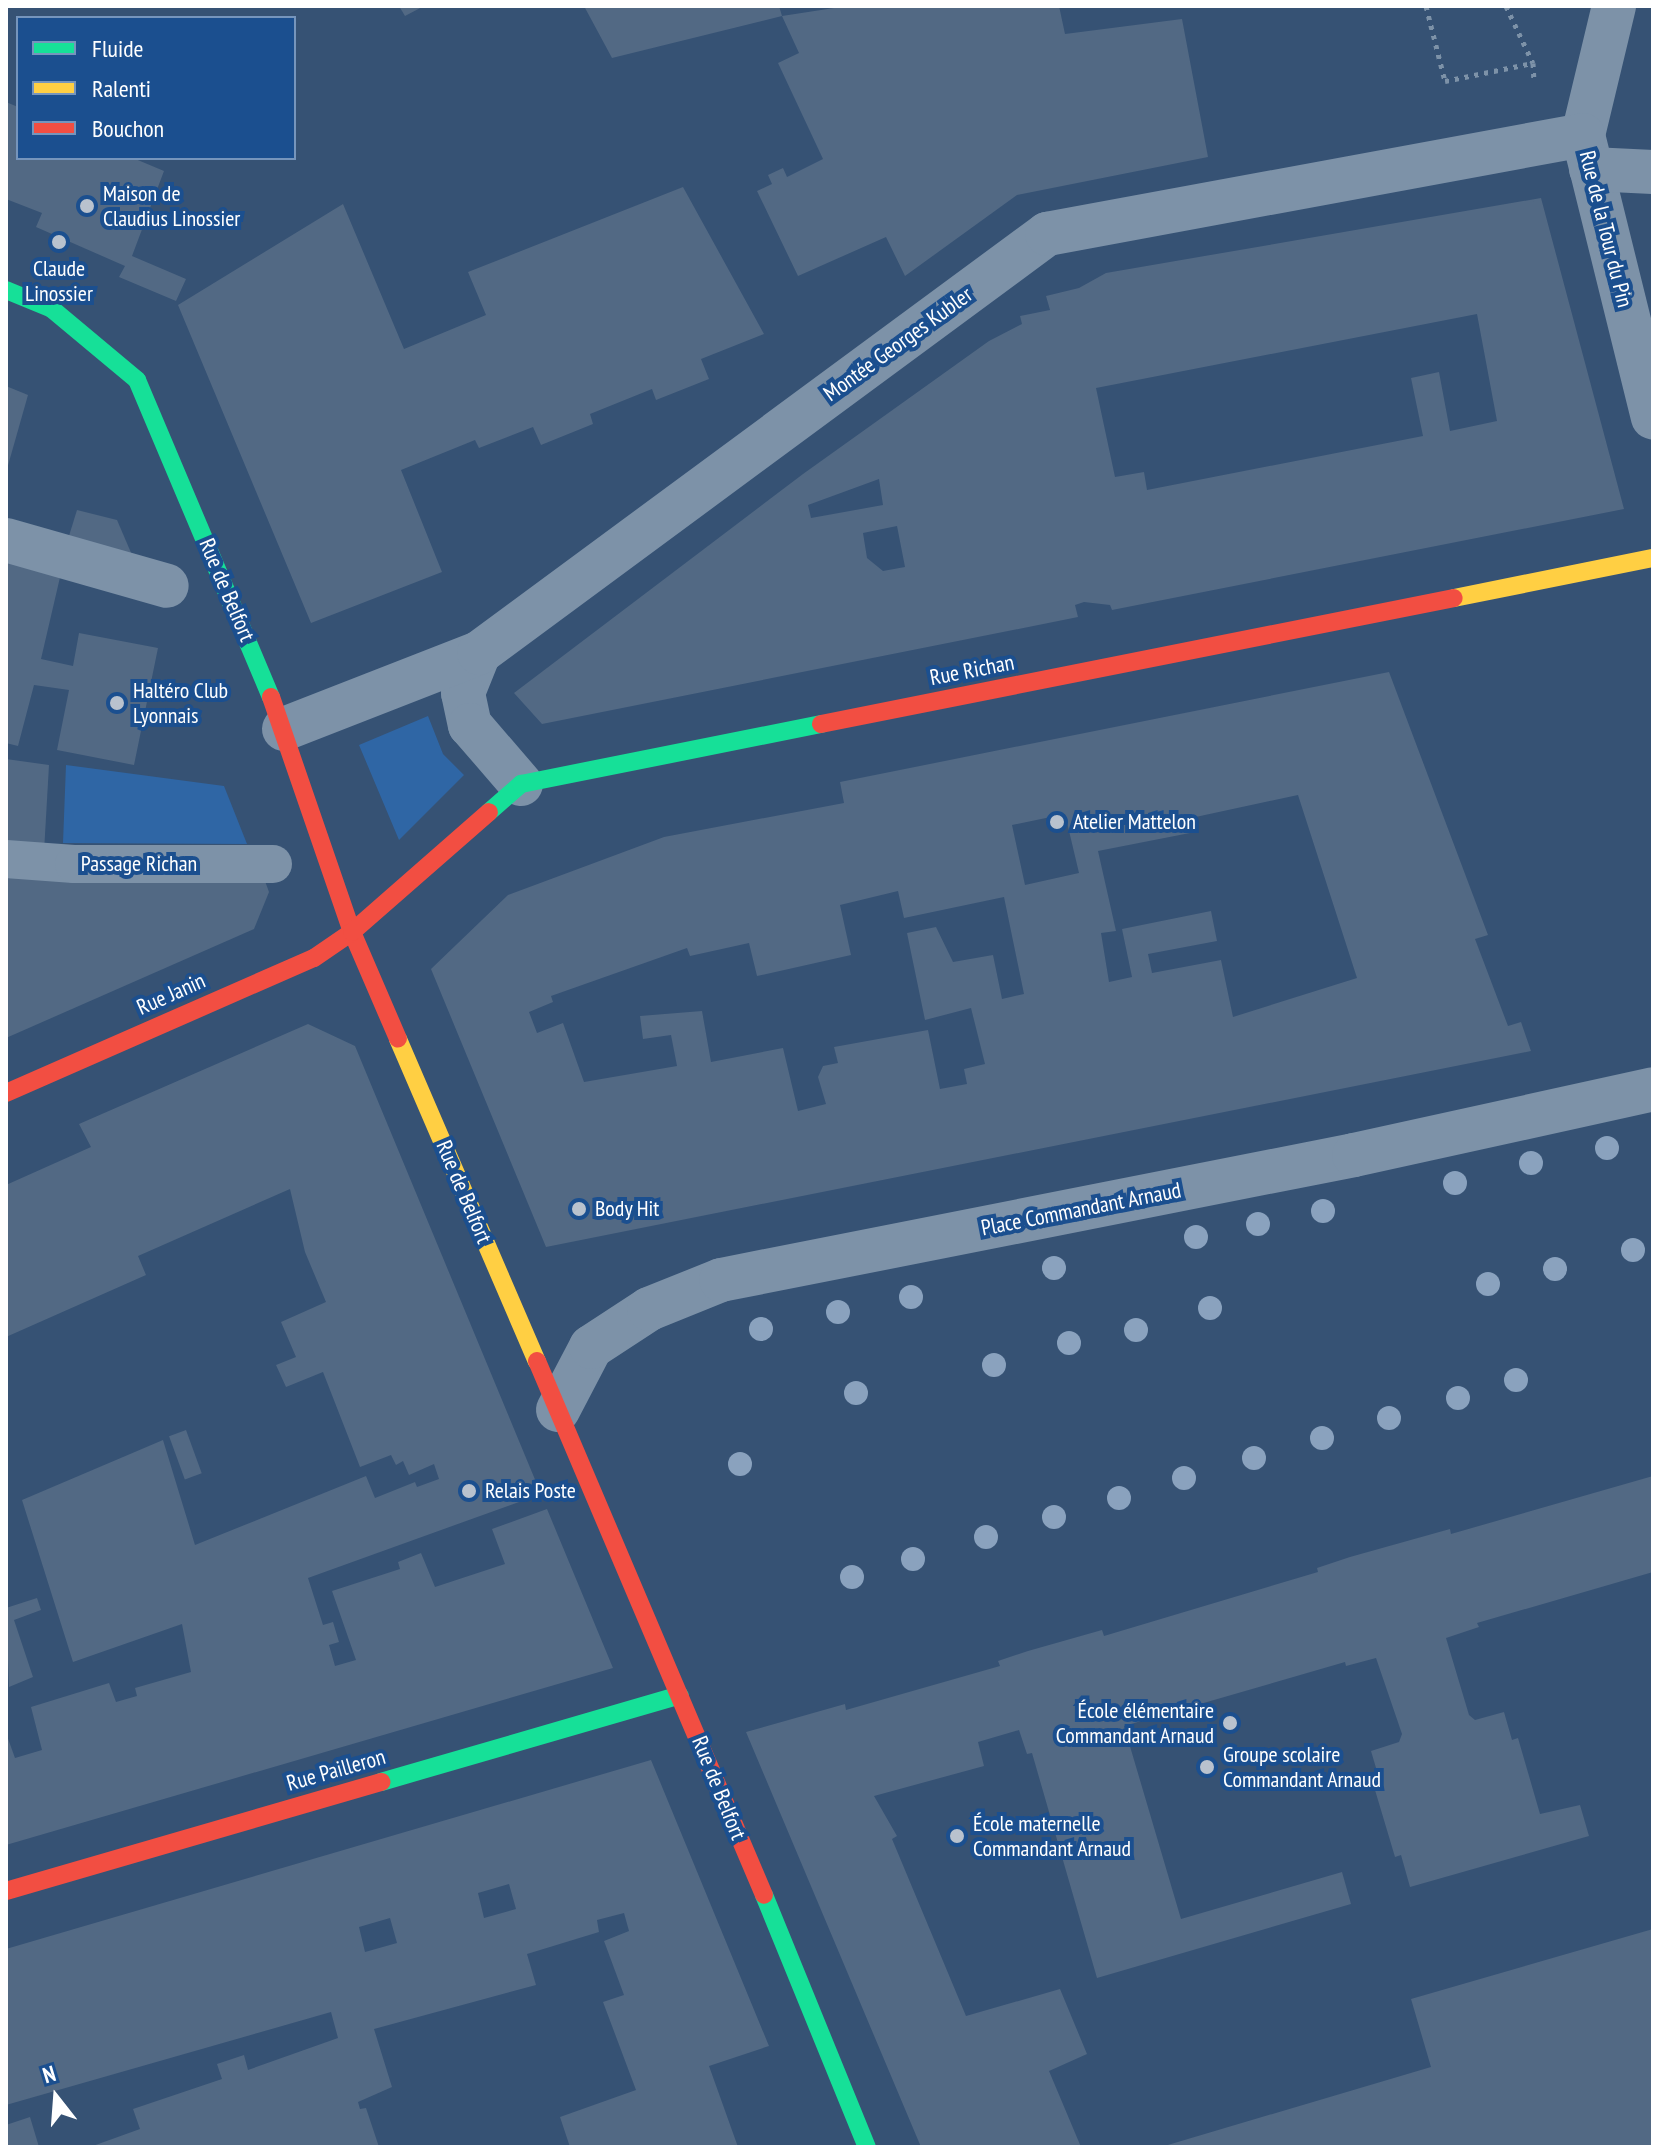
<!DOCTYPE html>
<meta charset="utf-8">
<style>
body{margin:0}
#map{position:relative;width:1659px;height:2153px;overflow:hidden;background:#365274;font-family:"PT Sans Narrow",sans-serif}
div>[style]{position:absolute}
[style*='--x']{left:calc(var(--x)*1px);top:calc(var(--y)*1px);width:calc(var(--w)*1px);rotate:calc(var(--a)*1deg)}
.green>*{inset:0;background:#2f66a5}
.building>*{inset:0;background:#526984;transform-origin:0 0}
.path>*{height:5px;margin-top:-2.5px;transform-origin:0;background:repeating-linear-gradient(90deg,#7d92a8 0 4px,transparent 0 10px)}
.lane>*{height:38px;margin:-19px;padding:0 19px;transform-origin:19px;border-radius:19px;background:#7d92a8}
.street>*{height:44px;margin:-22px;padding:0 22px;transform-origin:22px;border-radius:22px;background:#7d92a8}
.fast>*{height:18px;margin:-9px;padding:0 9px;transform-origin:9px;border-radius:9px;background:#16e098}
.slow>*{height:18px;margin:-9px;padding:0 9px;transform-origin:9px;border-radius:9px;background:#ffcf43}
.jam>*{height:18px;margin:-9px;padding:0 9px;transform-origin:9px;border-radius:9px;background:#f24e42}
.trees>*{width:24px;height:24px;margin:-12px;border-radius:50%;background:#8aa2be}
.dots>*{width:22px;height:22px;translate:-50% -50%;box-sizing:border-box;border:4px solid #1b4f8f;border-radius:50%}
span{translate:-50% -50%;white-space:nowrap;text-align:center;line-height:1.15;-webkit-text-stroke:8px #1b4f8f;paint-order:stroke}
.poi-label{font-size:22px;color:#fff}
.left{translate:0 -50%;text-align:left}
.right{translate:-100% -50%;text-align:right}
.street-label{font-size:22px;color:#fff}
.frame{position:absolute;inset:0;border:8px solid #fff;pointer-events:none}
.legend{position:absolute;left:16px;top:16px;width:280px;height:144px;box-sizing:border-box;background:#1b4f8f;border:2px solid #7695bc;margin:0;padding:10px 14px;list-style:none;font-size:24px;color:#fff}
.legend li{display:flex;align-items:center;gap:16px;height:40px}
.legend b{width:40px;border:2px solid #7695bc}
.north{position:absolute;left:16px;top:2057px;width:80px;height:80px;-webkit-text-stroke:6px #1b4f8f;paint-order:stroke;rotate:343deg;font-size:22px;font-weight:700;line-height:32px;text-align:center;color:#fff}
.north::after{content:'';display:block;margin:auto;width:28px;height:36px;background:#fff;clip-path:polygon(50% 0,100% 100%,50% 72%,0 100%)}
</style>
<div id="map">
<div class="green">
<div style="clip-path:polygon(428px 716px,443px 754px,464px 775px,399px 840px,359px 745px)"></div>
<div style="clip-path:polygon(66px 765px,224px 786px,247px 844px,63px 843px)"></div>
</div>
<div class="building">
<div style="clip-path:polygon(399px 6px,424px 6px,405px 16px)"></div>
<div style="clip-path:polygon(584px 6px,779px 6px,782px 16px,847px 6px,1059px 6px,1065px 34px,1182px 19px,1208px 157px,1017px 195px,905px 276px,886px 237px,798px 276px,757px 191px,772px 184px,768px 175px,783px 168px,787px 177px,823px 159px,778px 63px,799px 53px,782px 16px,612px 58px)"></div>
<div style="clip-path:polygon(6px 102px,18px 107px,18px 158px,133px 158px,164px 171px,132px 256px,186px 279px,176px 301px,119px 277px,125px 266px,36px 227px,42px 213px,6px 199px)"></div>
<div style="clip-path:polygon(683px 187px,764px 334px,701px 359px,709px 379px,656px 400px,652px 389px,590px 414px,593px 424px,541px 445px,533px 427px,479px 448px,475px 440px,401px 470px,442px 572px,311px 623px,178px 305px,343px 204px,404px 349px,486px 315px,468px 272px)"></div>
<div style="clip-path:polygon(evenodd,1541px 198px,1624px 509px,1112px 610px,1110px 605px,1084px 602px,1075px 605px,1078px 617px,542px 724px,514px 693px,803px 474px,989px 341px,1022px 324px,1020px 316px,1050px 310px,1046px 296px,1079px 288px,1106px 273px,1541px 198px,1477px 314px,1497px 421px,1450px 431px,1439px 372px,1411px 378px,1423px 436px,1147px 490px,1144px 472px,1115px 477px,1096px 388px,1477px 314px,1541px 198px,879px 479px,883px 505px,811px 518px,808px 505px,879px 479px,1541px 198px,897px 526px,905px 567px,883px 571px,867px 558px,863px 533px,897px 526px)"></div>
<div style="clip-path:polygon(6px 386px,28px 395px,7px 469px,6px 468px)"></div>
<div style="clip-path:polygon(77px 510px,117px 520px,135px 562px,64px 552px)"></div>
<div style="clip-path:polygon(6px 557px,61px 573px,41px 659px,73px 666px,79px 633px,158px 648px,134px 765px,57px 750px,69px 690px,34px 685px,18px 746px,6px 743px)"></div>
<div style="clip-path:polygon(evenodd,1389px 672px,1488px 935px,1475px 939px,1508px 1026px,1521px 1022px,1531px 1051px,546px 1247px,431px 969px,508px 895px,664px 837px,844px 803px,840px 782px,1389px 672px,1298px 795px,1357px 978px,1233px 1017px,1221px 960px,1152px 973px,1148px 954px,1217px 941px,1211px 911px,1122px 929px,1132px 977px,1109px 982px,1101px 933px,1116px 931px,1098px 851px,1195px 832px,1191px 818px,1298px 795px,1389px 672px,1065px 814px,1079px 873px,1025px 885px,1012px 825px,1065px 814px,1389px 672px,898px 891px,904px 918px,1004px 897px,1024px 994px,1002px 999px,993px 955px,953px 962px,936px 927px,907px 933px,925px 1020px,971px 1008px,985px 1064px,964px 1069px,967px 1084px,940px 1089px,928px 1030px,834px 1047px,838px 1063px,823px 1066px,818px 1077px,826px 1104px,798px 1111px,783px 1048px,711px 1062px,702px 1011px,640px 1016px,643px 1039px,671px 1035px,677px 1066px,584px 1082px,563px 1023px,537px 1033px,529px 1012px,553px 1002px,551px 996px,687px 948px,690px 956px,749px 943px,757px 976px,851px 955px,840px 905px,898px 891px)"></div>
<div style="clip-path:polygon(6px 759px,49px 765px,44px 852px,6px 848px)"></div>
<div style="clip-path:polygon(6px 872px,265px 881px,269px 892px,254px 929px,6px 1038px)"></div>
<div style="clip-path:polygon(308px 1024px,355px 1046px,541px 1494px,308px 1578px,323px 1625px,333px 1622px,339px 1642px,329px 1645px,335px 1666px,356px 1660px,332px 1591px,400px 1569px,398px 1562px,421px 1553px,435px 1587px,505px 1564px,492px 1529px,547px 1509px,613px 1668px,6px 1845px,6px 1733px,15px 1758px,42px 1750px,31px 1707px,109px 1683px,116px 1702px,137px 1696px,135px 1688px,191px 1672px,182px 1624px,73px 1662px,22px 1500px,163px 1440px,195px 1545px,366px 1476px,375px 1498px,415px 1482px,417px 1487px,439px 1479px,434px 1464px,409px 1475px,403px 1461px,396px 1465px,391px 1455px,360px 1467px,323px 1372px,286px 1387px,276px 1365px,296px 1357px,281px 1322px,326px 1302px,305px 1252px,290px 1189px,138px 1256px,146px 1275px,6px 1337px,6px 1185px,91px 1147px,79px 1124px)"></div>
<div style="left:186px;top:1430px;width:46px;height:18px;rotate:70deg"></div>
<div style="clip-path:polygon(1653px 1476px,1653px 1572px,1477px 1623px,1479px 1627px,1446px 1638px,1469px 1715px,1475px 1720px,1504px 1712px,1512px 1740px,1518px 1738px,1540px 1814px,1580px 1805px,1589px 1836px,1410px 1887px,1401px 1855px,1395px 1857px,1372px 1780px,1379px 1778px,1371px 1751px,1399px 1742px,1402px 1734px,1376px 1658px,1346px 1666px,1345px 1662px,1124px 1726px,1181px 1919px,1342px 1872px,1351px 1904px,1097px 1978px,1032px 1753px,1027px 1754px,1019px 1730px,978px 1742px,984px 1766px,874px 1796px,897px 1836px,892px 1839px,966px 2016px,1060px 1989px,1087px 2054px,1049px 2071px,1081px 2147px,921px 2147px,746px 1732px,845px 1704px,846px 1710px,1000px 1666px,998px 1661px,1028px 1651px,1102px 1630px,1104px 1636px,1318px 1572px,1317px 1568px,1350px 1557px,1450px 1529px,1451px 1534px)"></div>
<div style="clip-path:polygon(37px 1598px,41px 1610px,14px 1620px,33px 1677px,9px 1687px,6px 1608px)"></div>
<div style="clip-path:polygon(evenodd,651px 1760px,769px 2046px,709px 2066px,738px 2147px,570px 2147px,560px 2117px,636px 2090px,603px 2002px,624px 1995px,604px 1941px,629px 1931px,624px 1913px,597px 1920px,599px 1932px,527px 1954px,536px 1985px,374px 2029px,392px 2087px,358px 2102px,360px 2109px,366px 2108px,379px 2147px,90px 2147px,140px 2129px,133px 2109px,222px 2079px,217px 2064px,244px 2055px,248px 2070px,338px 2038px,331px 2012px,6px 2105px,6px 1949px,651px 1760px,509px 1884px,516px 1909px,484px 1918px,478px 1893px,509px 1884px,651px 1760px,390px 1918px,397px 1943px,365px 1952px,359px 1927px,390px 1918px)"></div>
<div style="clip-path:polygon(1653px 1929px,1653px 2147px,1161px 2147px,1431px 2067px,1411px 1999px)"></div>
<div style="clip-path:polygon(30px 2117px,39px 2147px,6px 2147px,6px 2125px)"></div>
</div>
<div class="path">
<div style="--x:1426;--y:6;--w:77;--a:75.8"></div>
<div style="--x:1445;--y:81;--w:90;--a:-11.6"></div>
<div style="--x:1506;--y:6;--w:63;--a:64.7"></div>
<div style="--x:1533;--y:63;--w:18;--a:87"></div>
</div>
<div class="lane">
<div style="--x:6;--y:859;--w:68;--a:4.2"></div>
<div style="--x:74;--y:864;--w:199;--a:0"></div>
</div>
<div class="street">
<div style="--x:1614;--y:6;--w:133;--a:103.5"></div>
<div style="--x:1583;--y:135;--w:291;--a:76.1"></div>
<div style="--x:1591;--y:169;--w:62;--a:2.8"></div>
<div style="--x:6;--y:540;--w:167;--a:15.9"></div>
<div style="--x:479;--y:653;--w:43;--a:111.8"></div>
<div style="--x:463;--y:693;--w:33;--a:78"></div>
<div style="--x:470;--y:725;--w:78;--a:49.2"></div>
<div style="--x:284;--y:729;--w:209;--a:-21.3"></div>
<div style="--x:479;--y:653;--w:706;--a:-36.42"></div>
<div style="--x:1047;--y:234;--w:545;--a:-10.46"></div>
<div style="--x:558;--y:1410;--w:71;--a:-62.4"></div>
<div style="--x:591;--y:1347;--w:69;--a:-33.2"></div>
<div style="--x:649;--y:1309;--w:78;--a:-21.9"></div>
<div style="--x:721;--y:1280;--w:645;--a:-11.17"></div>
<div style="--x:1354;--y:1155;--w:306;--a:-12.4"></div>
</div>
<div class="fast">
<div style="--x:6;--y:290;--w:50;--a:22.4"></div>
<div style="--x:52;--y:309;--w:111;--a:39.9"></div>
<div style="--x:137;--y:380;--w:344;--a:67.1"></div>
<div style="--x:489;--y:812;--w:43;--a:-41.2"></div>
<div style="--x:521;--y:784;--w:306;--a:-11.3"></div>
<div style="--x:381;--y:1782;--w:311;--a:-16.2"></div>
<div style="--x:764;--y:1895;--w:272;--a:67.8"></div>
</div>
<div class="slow">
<div style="--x:1454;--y:598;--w:203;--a:-11.4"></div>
<div style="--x:398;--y:1039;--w:351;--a:66.7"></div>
</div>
<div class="jam">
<div style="--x:271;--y:697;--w:249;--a:71"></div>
<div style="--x:352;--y:932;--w:116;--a:66.7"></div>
<div style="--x:821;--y:724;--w:645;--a:-11.26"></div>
<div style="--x:6;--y:1093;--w:336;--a:-23.7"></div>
<div style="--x:314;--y:958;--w:46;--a:-34.4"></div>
<div style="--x:352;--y:932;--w:182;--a:-41.2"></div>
<div style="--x:537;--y:1361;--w:580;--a:66.97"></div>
<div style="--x:6;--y:1891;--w:391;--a:-16.2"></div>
</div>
<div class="trees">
<div style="left:1607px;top:1148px"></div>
<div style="left:1531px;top:1163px"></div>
<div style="left:1455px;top:1183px"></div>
<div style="left:1323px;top:1211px"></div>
<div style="left:1258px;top:1224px"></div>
<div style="left:1196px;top:1237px"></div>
<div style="left:1633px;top:1250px"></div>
<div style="left:1054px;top:1268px"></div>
<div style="left:1555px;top:1269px"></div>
<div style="left:1488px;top:1284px"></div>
<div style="left:911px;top:1297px"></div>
<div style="left:1210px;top:1308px"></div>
<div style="left:838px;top:1312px"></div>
<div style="left:761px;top:1329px"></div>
<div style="left:1136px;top:1330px"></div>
<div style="left:1069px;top:1343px"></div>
<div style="left:994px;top:1365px"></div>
<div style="left:1516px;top:1380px"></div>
<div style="left:856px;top:1393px"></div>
<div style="left:1458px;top:1398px"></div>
<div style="left:1389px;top:1418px"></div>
<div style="left:1322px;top:1438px"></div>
<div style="left:1254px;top:1458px"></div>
<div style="left:740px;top:1464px"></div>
<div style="left:1184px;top:1478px"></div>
<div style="left:1119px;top:1498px"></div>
<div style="left:1054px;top:1517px"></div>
<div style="left:986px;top:1537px"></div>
<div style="left:913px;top:1559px"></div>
<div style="left:852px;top:1577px"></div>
</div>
<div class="dots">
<div style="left:87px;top:206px;background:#b9c2ce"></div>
<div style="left:59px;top:242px;background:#b9c2ce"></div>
<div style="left:117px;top:703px;background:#b9c2ce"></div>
<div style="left:1057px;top:822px;background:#b9c2ce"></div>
<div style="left:579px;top:1209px;background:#b9c2ce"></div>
<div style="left:469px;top:1491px;background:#b9c2ce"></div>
<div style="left:1230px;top:1723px;background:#b9c2ce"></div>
<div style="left:1207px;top:1767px;background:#b9c2ce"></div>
<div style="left:957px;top:1836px;background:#b9c2ce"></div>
</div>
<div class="poi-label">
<span class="left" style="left:103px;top:206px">Maison de<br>Claudius Linossier</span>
<span style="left:59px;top:281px">Claude<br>Linossier</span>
<span class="left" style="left:133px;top:703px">Haltéro Club<br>Lyonnais</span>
<span class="left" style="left:1073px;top:822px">Atelier Mattelon</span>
<span class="left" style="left:595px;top:1209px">Body Hit</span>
<span class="left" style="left:485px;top:1491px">Relais Poste</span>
<span class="right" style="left:1214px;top:1723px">École élémentaire<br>Commandant Arnaud</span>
<span class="left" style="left:1223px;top:1767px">Groupe scolaire<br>Commandant Arnaud</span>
<span class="left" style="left:973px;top:1836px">École maternelle<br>Commandant Arnaud</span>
</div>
<div class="street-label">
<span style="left:1606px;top:229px;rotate:76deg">Rue de la Tour du Pin</span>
<span style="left:898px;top:344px;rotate:-36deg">Montée Georges Kubler</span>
<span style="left:227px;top:590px;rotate:67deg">Rue de Belfort</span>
<span style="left:972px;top:670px;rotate:-11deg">Rue Richan</span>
<span style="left:139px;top:864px">Passage Richan</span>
<span style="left:171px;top:994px;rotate:-24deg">Rue Janin</span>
<span style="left:464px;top:1192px;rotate:67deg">Rue de Belfort</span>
<span style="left:1081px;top:1209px;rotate:-11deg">Place Commandant Arnaud</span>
<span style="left:336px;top:1770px;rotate:-16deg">Rue Pailleron</span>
<span style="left:719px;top:1788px;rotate:68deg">Rue de Belfort</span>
</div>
<div class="frame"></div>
<ul class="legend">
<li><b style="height:10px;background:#16e098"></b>Fluide</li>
<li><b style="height:10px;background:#ffcf43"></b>Ralenti</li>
<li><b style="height:10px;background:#f24e42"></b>Bouchon</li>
</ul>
<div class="north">N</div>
</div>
